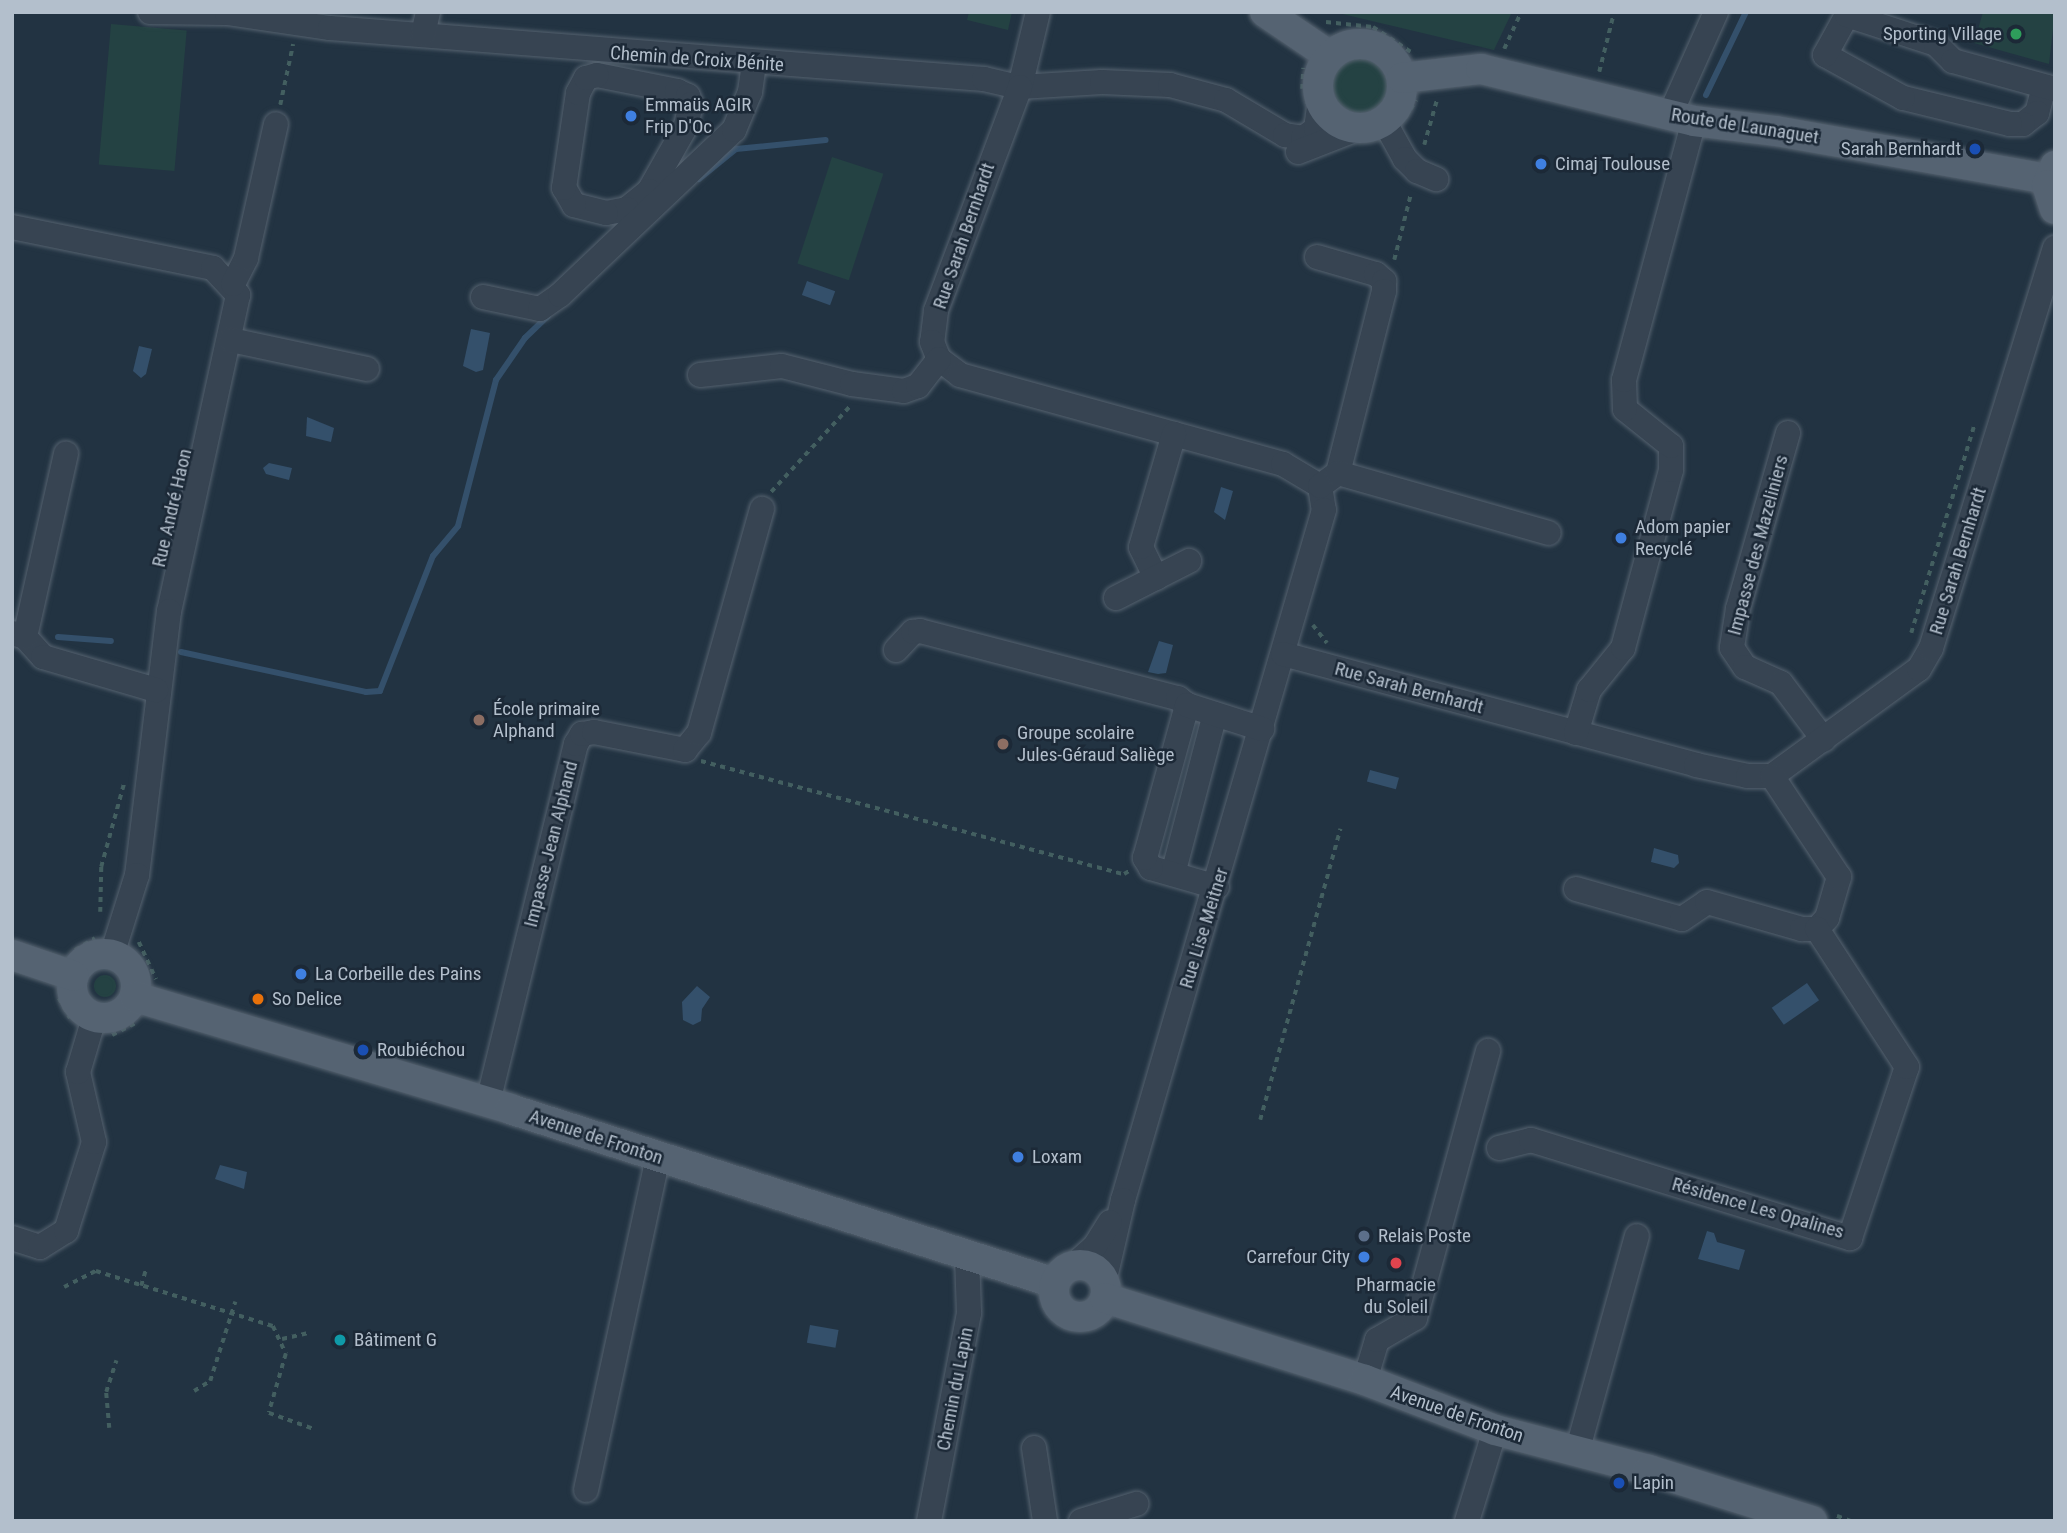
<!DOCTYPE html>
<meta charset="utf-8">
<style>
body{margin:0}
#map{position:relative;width:2067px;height:1533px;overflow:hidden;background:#223342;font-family:"Roboto Condensed",sans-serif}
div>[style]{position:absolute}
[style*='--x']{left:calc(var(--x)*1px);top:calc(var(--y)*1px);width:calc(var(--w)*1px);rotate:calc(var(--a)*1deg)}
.green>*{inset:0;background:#244243;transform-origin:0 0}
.round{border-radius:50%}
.water>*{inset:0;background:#34506b;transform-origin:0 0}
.stream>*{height:6px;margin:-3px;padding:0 3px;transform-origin:3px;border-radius:3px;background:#34506b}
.path>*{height:3.5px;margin-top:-1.75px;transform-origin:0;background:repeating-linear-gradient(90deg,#435f60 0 5px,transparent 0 10px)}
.roads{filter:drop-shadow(0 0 2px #55626f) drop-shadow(0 0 2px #55626f)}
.minor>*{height:24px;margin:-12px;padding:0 12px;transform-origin:12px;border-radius:12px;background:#374452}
.major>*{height:30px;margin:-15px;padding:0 15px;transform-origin:15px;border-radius:15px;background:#556372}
.major>.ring{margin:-15px;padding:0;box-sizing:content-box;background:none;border:30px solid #556372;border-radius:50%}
.dots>*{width:19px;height:19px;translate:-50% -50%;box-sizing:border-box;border:4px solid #1c2937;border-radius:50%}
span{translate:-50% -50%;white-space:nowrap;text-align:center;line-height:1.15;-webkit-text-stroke:5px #1c2937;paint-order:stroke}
.poi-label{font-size:19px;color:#b3bfcc}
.right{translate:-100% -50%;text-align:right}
.left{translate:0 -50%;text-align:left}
.street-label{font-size:19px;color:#b3bfcc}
.frame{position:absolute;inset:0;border:14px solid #b3bfcc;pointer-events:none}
</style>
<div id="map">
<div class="green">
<div style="clip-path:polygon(969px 12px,1012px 12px,1008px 30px,967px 20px)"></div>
<div style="clip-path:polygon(1334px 12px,1512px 12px,1494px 50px)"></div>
<div style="clip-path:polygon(1983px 12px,2055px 12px,2049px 64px,1974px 43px)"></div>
<div style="left:111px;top:24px;width:76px;height:141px;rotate:5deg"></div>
<div class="round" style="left:1332px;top:57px;width:56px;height:56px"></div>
<div style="left:832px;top:157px;width:54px;height:112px;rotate:18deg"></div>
<div class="round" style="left:94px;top:975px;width:22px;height:22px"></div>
</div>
<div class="water">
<div style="left:807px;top:281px;width:30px;height:15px;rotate:20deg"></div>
<div style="clip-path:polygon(471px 329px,490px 333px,483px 370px,476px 372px,463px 366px)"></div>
<div style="clip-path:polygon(139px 346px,152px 349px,146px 374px,141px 378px,133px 371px)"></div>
<div style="clip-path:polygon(307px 417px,334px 428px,331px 442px,306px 436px)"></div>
<div style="clip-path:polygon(269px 463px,292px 468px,289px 480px,266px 474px,263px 468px)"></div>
<div style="clip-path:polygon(1221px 487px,1233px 491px,1225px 520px,1214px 512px)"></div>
<div style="clip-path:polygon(1159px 641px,1173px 645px,1166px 673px,1158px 674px,1148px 672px)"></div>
<div style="left:1370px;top:770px;width:30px;height:12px;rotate:15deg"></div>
<div style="clip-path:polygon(1654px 848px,1678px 855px,1679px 863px,1674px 868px,1651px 862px)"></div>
<div style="left:1807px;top:983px;width:21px;height:43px;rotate:55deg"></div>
<div style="clip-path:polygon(697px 986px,710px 997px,702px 1009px,701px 1021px,693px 1025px,683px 1020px,682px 1002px)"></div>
<div style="clip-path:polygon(220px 1165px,247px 1172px,244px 1189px,215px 1179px)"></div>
<div style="clip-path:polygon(1707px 1231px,1714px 1233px,1717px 1242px,1745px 1250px,1739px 1270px,1698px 1259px)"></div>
<div style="left:810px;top:1325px;width:29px;height:18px;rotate:10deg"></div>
</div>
<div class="stream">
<div style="--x:1706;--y:95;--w:92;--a:-64.3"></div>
<div style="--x:699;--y:179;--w:48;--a:-39"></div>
<div style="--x:736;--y:149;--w:90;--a:-5.7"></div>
<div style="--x:58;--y:637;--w:53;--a:4.3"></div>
<div style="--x:181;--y:652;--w:189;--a:12.2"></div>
<div style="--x:366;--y:692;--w:14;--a:-4"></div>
<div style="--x:380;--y:691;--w:145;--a:-68.6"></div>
<div style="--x:433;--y:556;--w:39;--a:-50"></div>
<div style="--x:458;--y:526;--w:151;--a:-75.4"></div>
<div style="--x:496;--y:380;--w:51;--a:-55.4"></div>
<div style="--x:525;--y:338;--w:32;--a:-44"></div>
</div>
<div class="path">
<div style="--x:1326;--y:22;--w:47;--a:6.1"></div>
<div style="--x:1373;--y:27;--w:45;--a:33.3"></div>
<div style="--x:1504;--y:49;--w:41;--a:-65.3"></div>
<div style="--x:1599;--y:72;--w:62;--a:-76"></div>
<div style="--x:1302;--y:89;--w:21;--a:-87"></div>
<div style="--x:280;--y:105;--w:62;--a:-78"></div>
<div style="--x:1405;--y:118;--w:21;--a:-59"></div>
<div style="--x:1424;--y:145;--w:48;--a:-74.2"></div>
<div style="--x:1394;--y:260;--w:69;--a:-75.8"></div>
<div style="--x:771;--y:492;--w:118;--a:-47.4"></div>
<div style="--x:1313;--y:625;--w:23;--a:52"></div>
<div style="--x:1911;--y:633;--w:216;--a:-73.1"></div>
<div style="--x:701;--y:761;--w:438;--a:15"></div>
<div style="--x:1124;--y:874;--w:6;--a:-31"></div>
<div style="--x:100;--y:912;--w:45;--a:-88.7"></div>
<div style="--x:101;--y:867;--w:87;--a:-74.7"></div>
<div style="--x:139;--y:942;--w:41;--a:65.3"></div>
<div style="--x:75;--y:950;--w:23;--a:-31"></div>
<div style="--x:59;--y:998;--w:23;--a:61"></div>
<div style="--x:112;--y:1035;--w:27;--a:-27"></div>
<div style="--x:1260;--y:1120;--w:302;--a:-74.6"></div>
<div style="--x:141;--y:1286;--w:18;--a:-74"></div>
<div style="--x:64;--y:1287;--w:36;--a:-27"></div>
<div style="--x:96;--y:1271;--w:185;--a:17.3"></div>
<div style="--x:273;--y:1326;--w:31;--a:65"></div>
<div style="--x:286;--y:1354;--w:61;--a:106.1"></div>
<div style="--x:269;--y:1413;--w:48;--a:19.6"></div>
<div style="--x:1044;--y:1305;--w:11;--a:63"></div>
<div style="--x:1049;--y:1315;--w:19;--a:36"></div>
<div style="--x:1064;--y:1326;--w:15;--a:11"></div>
<div style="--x:1079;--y:1329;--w:20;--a:-20"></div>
<div style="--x:282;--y:1339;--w:28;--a:-13"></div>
<div style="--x:194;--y:1391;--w:19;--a:-32"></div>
<div style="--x:210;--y:1381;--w:83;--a:-72.4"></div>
<div style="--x:109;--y:1428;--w:36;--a:-95"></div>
<div style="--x:106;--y:1392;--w:33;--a:-72"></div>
<div style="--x:1837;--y:1516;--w:15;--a:20"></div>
</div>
<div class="roads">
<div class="minor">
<div style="--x:150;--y:12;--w:77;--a:0.7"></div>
<div style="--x:227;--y:13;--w:104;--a:8.3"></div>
<div style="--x:330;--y:28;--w:656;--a:4.46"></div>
<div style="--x:984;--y:79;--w:37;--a:13"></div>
<div style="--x:1020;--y:87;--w:82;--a:-3.5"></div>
<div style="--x:1102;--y:82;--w:68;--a:2.5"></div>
<div style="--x:1170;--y:85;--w:58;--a:15"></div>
<div style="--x:1226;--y:100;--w:69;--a:30.7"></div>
<div style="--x:1285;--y:135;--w:18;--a:9"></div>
<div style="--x:1303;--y:138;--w:16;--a:-35"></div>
<div style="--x:1316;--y:129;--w:29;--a:-82"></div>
<div style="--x:1038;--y:12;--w:77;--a:103.5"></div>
<div style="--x:1020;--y:87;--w:239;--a:110.6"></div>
<div style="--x:936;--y:311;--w:31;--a:97"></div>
<div style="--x:932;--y:342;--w:18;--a:68"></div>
<div style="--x:939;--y:359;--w:26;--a:37"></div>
<div style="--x:960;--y:375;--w:335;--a:15.4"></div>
<div style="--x:1283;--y:464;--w:43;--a:30.7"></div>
<div style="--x:1320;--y:486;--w:24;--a:81"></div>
<div style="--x:1324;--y:510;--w:719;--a:106.24"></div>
<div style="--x:1123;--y:1200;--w:84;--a:103"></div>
<div style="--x:423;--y:34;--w:23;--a:-77"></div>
<div style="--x:597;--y:75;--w:82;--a:11.3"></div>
<div style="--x:677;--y:91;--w:12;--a:24"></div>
<div style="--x:688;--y:96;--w:9;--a:69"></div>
<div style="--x:691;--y:104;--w:23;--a:103"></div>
<div style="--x:686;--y:126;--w:75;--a:119.6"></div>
<div style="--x:649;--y:191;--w:28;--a:141"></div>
<div style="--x:627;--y:209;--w:21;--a:169"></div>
<div style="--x:606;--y:213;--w:33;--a:-166"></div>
<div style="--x:574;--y:205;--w:20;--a:-120"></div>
<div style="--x:564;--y:188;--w:96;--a:-81.6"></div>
<div style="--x:578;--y:93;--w:17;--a:-62"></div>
<div style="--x:586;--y:78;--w:11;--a:-15"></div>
<div style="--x:2044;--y:87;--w:27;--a:105"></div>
<div style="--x:2037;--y:113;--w:18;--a:142"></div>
<div style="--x:2023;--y:124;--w:13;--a:180"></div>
<div style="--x:2010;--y:124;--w:110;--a:-166.3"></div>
<div style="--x:1903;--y:98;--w:89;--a:-151.1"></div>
<div style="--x:1825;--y:55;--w:46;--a:-61.2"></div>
<div style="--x:1847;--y:15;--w:94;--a:18"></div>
<div style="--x:1936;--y:44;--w:24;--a:45"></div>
<div style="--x:1953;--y:61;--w:106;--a:15.4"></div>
<div style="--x:1670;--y:115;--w:113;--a:-65.9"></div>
<div style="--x:1384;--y:121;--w:43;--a:61.1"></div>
<div style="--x:1405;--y:159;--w:17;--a:45"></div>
<div style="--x:1417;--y:171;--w:21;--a:23"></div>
<div style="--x:1298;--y:152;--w:66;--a:-21.2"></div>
<div style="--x:12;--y:227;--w:205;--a:11.5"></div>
<div style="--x:213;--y:268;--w:37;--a:47"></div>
<div style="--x:238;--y:295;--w:323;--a:102.3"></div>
<div style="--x:169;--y:611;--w:266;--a:96.9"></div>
<div style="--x:137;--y:875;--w:84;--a:107.4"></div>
<div style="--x:1317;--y:257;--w:61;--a:16.1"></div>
<div style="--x:1376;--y:274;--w:11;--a:41"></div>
<div style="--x:1384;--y:281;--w:10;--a:90"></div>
<div style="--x:1384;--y:291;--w:188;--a:104.2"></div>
<div style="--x:1338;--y:473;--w:22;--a:144"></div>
<div style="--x:233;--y:284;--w:29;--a:-63"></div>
<div style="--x:246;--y:258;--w:137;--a:-77.4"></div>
<div style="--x:483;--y:297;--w:58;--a:11.9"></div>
<div style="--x:540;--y:309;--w:24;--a:-35"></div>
<div style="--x:560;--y:295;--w:240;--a:-43.5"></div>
<div style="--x:734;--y:130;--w:41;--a:-67.2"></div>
<div style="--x:750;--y:92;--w:28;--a:-82"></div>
<div style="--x:231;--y:340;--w:139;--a:12"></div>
<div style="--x:700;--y:375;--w:82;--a:-6.3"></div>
<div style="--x:782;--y:366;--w:72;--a:14.4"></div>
<div style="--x:852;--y:384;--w:52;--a:7.7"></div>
<div style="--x:904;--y:391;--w:15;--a:-20"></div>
<div style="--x:918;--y:386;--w:34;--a:-52"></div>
<div style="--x:1788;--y:433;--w:183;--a:105.9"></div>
<div style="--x:1738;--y:609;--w:39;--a:99"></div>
<div style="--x:1732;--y:648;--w:23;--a:56"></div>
<div style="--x:1745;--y:667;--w:39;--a:24"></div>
<div style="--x:1781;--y:683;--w:71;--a:53"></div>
<div style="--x:1338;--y:473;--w:219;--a:15.9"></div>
<div style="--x:1156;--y:578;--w:34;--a:-116"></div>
<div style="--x:1141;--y:547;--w:118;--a:-73.7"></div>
<div style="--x:1116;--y:598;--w:82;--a:-26.9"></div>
<div style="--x:12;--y:633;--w:14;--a:17"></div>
<div style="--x:25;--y:637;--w:27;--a:48"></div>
<div style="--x:43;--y:657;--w:118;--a:16.3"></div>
<div style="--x:25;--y:637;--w:188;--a:-77.4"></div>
<div style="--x:896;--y:650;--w:25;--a:-47"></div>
<div style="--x:913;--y:632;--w:7;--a:-8"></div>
<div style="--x:920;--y:631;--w:267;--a:14.6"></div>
<div style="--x:1178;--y:698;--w:11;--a:38"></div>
<div style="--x:1283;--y:654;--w:428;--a:15"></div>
<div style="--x:1696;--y:765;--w:53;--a:11.9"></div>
<div style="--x:1748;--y:776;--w:24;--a:0"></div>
<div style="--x:1772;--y:776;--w:182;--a:-36.1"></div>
<div style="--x:1919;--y:669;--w:24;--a:-60"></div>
<div style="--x:1931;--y:648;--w:419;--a:-72.8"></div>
<div style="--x:1576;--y:733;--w:45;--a:-73.2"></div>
<div style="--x:1589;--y:690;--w:54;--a:-51"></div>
<div style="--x:1623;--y:648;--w:184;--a:-74.9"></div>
<div style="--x:1671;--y:470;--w:24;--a:-90"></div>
<div style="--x:1671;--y:446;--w:59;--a:-141.2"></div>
<div style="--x:1625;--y:409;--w:29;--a:-92"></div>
<div style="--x:1624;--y:380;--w:268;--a:-74.9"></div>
<div style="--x:1173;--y:874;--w:165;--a:-75.3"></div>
<div style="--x:1217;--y:887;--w:69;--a:-163.9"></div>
<div style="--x:1151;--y:868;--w:12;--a:-121"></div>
<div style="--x:1145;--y:858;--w:159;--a:-74.6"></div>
<div style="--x:1187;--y:705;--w:79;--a:17.7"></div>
<div style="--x:1576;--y:889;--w:110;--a:15.8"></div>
<div style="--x:1682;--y:919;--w:30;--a:-34"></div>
<div style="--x:1707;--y:902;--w:99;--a:15.9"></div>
<div style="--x:1802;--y:929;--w:15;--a:0"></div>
<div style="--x:1817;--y:929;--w:15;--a:-48"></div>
<div style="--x:1827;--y:918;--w:43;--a:-73.7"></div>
<div style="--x:1839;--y:877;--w:121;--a:-123.6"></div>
<div style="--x:488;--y:1102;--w:369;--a:-76.2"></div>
<div style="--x:576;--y:744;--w:12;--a:-59"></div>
<div style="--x:582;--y:734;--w:12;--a:-9"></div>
<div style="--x:594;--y:732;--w:93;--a:11.2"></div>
<div style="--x:685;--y:750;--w:22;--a:-51"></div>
<div style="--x:699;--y:733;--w:233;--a:-74.3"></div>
<div style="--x:1499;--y:1148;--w:33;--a:-14"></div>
<div style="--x:1531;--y:1140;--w:334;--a:17.1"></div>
<div style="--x:1850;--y:1238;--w:180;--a:-71.6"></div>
<div style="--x:1907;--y:1067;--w:165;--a:-123.1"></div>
<div style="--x:12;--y:1238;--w:29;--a:18"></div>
<div style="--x:40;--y:1247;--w:31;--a:-32"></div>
<div style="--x:66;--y:1231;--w:93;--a:-72.5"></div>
<div style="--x:94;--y:1142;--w:72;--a:-102.9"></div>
<div style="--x:78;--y:1072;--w:56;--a:-73.5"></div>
<div style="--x:1073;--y:1266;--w:30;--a:-42"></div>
<div style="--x:1095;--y:1246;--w:28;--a:-58"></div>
<div style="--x:1365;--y:1380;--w:42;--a:-73.3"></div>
<div style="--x:1377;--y:1340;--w:44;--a:-30.1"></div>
<div style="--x:1415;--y:1318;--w:277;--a:-74.7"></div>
<div style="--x:1034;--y:1448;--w:74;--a:81.4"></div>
<div style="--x:1577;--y:1452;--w:224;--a:-74.5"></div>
<div style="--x:586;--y:1490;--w:341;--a:-77.8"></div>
<div style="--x:929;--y:1521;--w:212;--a:-79.1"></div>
<div style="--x:969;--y:1313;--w:58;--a:-92"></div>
<div style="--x:1081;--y:1521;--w:58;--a:-17.2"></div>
<div style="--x:1467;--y:1521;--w:95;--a:-72.9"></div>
</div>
<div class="major">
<div style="--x:1265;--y:12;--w:78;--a:34.1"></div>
<div class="ring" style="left:1318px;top:44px;width:54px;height:54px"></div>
<div style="--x:1402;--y:78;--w:80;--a:-6.5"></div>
<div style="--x:1481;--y:69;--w:219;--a:13.7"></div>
<div style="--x:1694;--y:121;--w:83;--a:7"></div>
<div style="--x:1776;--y:131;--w:276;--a:10"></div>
<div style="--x:2055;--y:166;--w:21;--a:113"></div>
<div style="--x:2047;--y:185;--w:25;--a:72"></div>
<div class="ring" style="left:72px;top:954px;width:34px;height:34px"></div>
<div style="--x:12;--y:955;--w:65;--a:18.7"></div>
<div style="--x:135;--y:997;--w:391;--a:16.6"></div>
<div style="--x:510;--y:1109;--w:572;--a:17.71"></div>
<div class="ring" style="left:1054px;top:1265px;width:22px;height:22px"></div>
<div style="--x:1105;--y:1298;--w:273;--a:17.5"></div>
<div style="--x:1365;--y:1380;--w:139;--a:21"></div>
<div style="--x:1495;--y:1430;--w:159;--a:14.6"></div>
<div style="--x:1649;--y:1470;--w:171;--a:17.4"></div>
</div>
</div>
<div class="dots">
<div style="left:2016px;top:34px;background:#2e9e5b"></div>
<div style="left:631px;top:116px;background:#3f7fe0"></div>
<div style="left:1975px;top:149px;background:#1a4fb4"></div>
<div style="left:1541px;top:164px;background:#3f7fe0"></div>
<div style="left:1621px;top:538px;background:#3f7fe0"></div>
<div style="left:479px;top:720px;background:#8d6e63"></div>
<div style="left:1003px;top:744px;background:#8d6e63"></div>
<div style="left:301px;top:974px;background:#3f7fe0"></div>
<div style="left:258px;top:999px;background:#e8710a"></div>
<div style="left:363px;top:1050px;background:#1a4fb4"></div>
<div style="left:1018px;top:1157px;background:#3f7fe0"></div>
<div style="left:1364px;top:1236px;background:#5c6f8a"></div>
<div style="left:1364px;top:1257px;background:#3f7fe0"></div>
<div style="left:1396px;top:1263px;background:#e0444e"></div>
<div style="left:340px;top:1340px;background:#0f9aa8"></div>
<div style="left:1619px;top:1483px;background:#1a4fb4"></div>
</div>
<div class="poi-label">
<span class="right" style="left:2002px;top:34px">Sporting Village</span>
<span class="left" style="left:645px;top:116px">Emmaüs AGIR<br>Frip D'Oc</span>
<span class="right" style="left:1961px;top:149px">Sarah Bernhardt</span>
<span class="left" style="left:1555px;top:164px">Cimaj Toulouse</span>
<span class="left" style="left:1635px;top:538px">Adom papier<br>Recyclé</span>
<span class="left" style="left:493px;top:720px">École primaire<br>Alphand</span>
<span class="left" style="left:1017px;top:744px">Groupe scolaire<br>Jules-Géraud Saliège</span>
<span class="left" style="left:315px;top:974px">La Corbeille des Pains</span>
<span class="left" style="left:272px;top:999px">So Delice</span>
<span class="left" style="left:377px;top:1050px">Roubiéchou</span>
<span class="left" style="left:1032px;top:1157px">Loxam</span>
<span class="left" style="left:1378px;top:1236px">Relais Poste</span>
<span class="right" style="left:1350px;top:1257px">Carrefour City</span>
<span style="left:1396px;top:1296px">Pharmacie<br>du Soleil</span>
<span class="left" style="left:354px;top:1340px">Bâtiment G</span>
<span class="left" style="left:1633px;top:1483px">Lapin</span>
</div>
<div class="street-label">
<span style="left:697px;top:59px;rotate:4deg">Chemin de Croix Bénite</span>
<span style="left:1745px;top:126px;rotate:9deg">Route de Launaguet</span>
<span style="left:964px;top:236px;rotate:-71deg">Rue Sarah Bernhardt</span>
<span style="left:172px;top:508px;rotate:-77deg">Rue André Haon</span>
<span style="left:1758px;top:545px;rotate:-75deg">Impasse des Mazeliniers</span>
<span style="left:1958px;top:561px;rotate:-73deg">Rue Sarah Bernhardt</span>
<span style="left:1409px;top:688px;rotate:15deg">Rue Sarah Bernhardt</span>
<span style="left:551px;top:844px;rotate:-76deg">Impasse Jean Alphand</span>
<span style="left:1204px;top:928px;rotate:-73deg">Rue Lise Meitner</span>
<span style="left:596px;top:1137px;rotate:18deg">Avenue de Fronton</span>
<span style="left:1758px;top:1208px;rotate:16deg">Résidence Les Opalines</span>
<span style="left:955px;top:1389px;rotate:-79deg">Chemin du Lapin</span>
<span style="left:1457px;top:1414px;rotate:19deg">Avenue de Fronton</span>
</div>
<div class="frame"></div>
</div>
